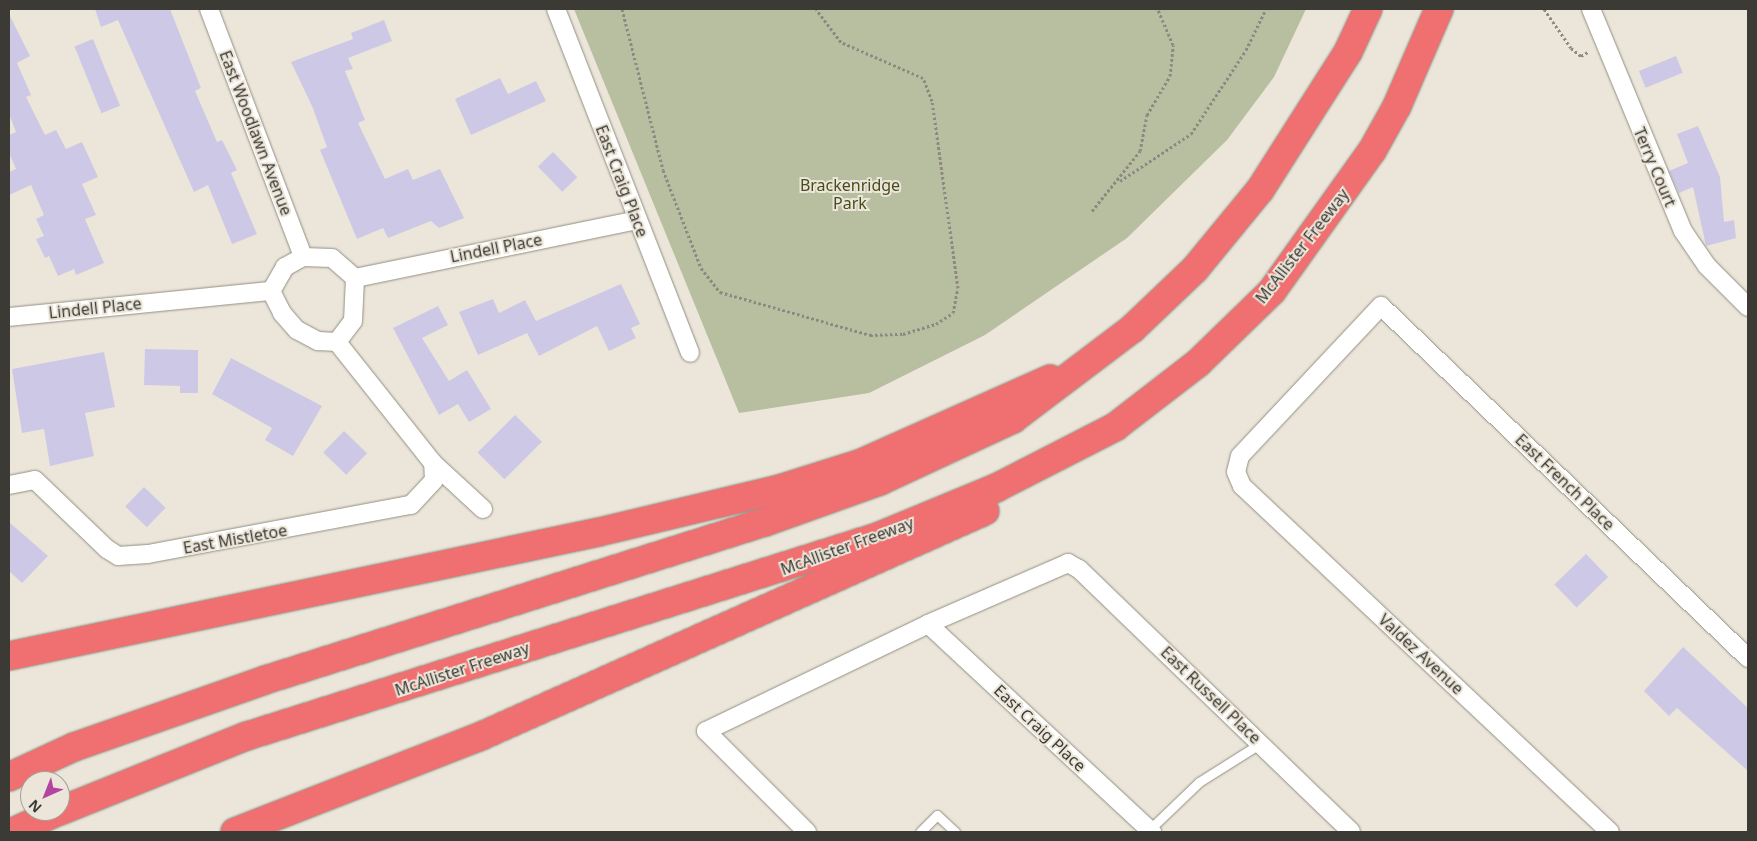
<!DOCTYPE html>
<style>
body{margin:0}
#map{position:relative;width:1757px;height:841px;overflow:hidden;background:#ebe6d9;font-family:"Noto Sans",sans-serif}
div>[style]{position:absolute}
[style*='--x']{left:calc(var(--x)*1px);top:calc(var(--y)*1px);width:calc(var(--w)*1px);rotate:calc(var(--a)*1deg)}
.green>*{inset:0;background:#b8bea0}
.building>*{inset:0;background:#cec8e7;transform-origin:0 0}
.path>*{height:3px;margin-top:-1.5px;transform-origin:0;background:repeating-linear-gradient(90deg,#8d8980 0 2.5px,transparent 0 5px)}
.roads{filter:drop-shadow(0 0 1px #938e82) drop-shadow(0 0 1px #938e82)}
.service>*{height:9px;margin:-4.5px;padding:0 4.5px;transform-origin:4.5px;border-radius:4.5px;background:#fff}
.minor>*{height:18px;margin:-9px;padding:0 9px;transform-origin:9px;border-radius:9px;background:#fff}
.motorway>*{height:28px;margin:-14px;padding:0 14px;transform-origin:14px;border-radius:14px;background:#f07071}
span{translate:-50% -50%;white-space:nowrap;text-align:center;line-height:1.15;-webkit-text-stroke:4px #ebe6d9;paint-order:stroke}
.street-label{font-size:16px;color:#3c3a35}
.park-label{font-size:16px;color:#474e1b}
.frame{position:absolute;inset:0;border:10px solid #3c3a35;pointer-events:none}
.north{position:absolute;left:20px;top:771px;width:50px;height:50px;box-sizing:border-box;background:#ebe6d9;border:1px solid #a5a197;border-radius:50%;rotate:224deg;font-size:14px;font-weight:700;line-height:20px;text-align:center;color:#3c3a35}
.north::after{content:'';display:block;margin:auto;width:18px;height:22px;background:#b344a2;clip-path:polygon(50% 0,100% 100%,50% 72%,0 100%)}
</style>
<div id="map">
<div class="green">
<div style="clip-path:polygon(574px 9px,1306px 9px,1274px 77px,1227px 140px,1127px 238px,985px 335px,869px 393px,739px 413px)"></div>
</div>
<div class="building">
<div style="clip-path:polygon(95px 9px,170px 9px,201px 88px,195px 91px,217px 142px,222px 140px,237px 170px,231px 173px,257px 234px,232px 244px,208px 185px,194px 192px,118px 20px,101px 27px)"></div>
<div style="clip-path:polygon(9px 14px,30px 56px,17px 63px,31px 95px,26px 97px,45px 135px,56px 130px,66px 149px,82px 142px,98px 177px,82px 184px,96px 215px,85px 219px,104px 263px,76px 275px,74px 269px,58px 276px,49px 256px,45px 258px,36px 239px,44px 236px,36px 219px,44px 215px,31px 185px,9px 195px,9px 172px,16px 169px,9px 153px,9px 135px,16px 132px,9px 114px)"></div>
<div style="clip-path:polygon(384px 20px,392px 41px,348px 58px,353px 69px,345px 71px,365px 120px,358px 123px,385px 179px,408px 169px,413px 180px,440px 169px,464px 218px,439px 228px,431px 221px,388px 238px,383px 228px,357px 239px,320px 150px,327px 147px,312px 106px,291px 62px,353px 39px,351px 33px)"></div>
<div style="left:93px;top:39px;width:72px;height:20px;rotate:68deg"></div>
<div style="left:1676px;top:56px;width:18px;height:40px;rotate:68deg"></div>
<div style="clip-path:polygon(500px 78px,508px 94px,536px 81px,546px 101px,471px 135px,455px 99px)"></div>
<div style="clip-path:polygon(1698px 126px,1720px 177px,1724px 222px,1734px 220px,1736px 238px,1706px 246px,1693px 187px,1679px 193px,1669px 171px,1688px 163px,1677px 134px)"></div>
<div style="left:553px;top:152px;width:35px;height:21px;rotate:46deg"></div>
<div style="clip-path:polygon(621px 284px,640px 324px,631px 328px,636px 338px,609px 351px,597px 326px,539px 356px,527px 333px,478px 355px,459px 312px,493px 299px,499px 313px,525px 300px,536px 321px)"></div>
<div style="clip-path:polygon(438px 306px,448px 325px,422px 338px,449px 381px,467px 370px,491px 409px,469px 422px,458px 404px,439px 415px,393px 328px)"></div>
<div style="clip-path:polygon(145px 349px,198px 350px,198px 393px,180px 393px,180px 386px,144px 385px)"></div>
<div style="clip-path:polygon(104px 352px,115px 407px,85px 413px,94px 456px,50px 466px,44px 429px,22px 433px,12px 369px)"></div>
<div style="clip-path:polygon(231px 358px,322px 406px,293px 456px,265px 440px,272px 428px,212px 394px)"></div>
<div style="left:515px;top:415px;width:38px;height:53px;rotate:45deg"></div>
<div style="left:344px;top:431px;width:32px;height:30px;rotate:44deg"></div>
<div style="left:144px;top:487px;width:30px;height:27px;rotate:44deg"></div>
<div style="clip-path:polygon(9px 522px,48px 556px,22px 583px,9px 571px)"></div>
<div style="left:1586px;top:554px;width:32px;height:44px;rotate:46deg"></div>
<div style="clip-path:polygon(1683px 647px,1748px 708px,1748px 771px,1677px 708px,1669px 716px,1644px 691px)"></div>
</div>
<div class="path">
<div style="--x:622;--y:9;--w:166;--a:75.7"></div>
<div style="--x:663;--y:170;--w:105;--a:68.8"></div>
<div style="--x:701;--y:268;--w:31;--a:52"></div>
<div style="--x:720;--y:292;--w:156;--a:16"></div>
<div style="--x:870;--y:335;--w:33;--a:-2"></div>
<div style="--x:903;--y:334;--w:34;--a:-17"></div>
<div style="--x:936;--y:324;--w:20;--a:-33"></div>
<div style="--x:953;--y:313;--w:25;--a:-79"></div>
<div style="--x:958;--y:288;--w:189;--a:-97.9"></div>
<div style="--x:932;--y:101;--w:25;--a:-111"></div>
<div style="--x:923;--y:78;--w:90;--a:-156.3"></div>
<div style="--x:841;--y:42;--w:41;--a:-127.1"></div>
<div style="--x:1544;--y:9;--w:47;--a:55.3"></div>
<div style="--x:1571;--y:48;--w:13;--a:39"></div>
<div style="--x:1581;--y:56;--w:8;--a:-30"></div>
<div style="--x:1120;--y:181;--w:85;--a:-33.5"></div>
<div style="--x:1191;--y:134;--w:100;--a:-56.8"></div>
<div style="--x:1246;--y:50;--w:46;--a:-64"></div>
<div style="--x:1092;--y:211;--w:77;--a:-51.3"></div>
<div style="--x:1140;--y:151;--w:37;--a:-79"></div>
<div style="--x:1147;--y:115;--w:45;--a:-59.5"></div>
<div style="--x:1170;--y:76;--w:31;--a:-84"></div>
<div style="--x:1173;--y:45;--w:39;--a:-113"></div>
</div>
<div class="roads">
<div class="service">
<div style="--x:1149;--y:830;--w:69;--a:-43.8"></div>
<div style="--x:1199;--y:782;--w:73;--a:-32.2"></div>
<div style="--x:920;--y:832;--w:24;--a:-45"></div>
<div style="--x:937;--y:815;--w:25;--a:43"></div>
</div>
<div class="minor">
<div style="--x:209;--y:9;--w:265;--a:69.2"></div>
<div style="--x:556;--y:9;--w:369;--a:68.7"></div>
<div style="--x:1591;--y:9;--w:240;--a:67.5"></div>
<div style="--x:1683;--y:231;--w:42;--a:55.6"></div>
<div style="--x:1707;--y:266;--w:58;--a:45"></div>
<div style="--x:355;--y:278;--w:288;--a:-11.6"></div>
<div style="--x:9;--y:317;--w:263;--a:-5.7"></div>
<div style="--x:337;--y:342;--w:26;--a:-53"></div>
<div style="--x:353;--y:321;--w:43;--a:-87.3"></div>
<div style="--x:355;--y:278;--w:30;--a:-139"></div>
<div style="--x:332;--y:258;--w:29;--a:-178"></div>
<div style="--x:303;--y:257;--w:21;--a:151"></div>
<div style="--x:285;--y:267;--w:28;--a:120"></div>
<div style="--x:271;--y:291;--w:25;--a:63"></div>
<div style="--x:282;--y:313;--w:23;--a:49"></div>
<div style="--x:297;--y:330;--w:24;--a:28"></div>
<div style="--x:318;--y:341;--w:19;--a:3"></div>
<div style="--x:337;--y:342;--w:154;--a:51.6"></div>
<div style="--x:433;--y:463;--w:68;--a:42.6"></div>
<div style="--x:9;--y:485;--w:26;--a:-11"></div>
<div style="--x:35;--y:480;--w:100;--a:43.8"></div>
<div style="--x:107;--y:549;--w:13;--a:32"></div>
<div style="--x:118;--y:556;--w:30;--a:-4"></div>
<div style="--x:148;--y:554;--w:268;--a:-10.6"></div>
<div style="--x:411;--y:505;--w:34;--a:-47"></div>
<div style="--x:434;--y:480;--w:17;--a:-93"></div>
<div style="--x:928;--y:624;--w:306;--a:42.9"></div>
<div style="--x:807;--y:832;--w:143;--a:-135"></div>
<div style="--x:706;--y:731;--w:246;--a:-25.7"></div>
<div style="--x:928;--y:624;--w:153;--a:-23.5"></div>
<div style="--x:1068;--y:563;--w:13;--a:29"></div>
<div style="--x:1079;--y:569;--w:378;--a:44"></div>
<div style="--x:1610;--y:832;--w:505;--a:-136.76"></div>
<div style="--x:1242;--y:486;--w:15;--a:-113"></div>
<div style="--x:1236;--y:472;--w:16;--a:-76"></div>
<div style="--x:1240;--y:456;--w:206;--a:-46.8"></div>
<div style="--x:1381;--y:306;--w:509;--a:43.8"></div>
</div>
<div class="motorway">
<div style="--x:9;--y:656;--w:603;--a:-11.87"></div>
<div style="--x:599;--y:532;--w:185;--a:-13.4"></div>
<div style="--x:779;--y:489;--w:84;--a:-17.4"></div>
<div style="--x:859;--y:464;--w:209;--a:-24"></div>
<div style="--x:9;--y:777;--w:72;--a:-24.8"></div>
<div style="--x:74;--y:747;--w:202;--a:-19.3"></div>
<div style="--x:265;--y:680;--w:524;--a:-17.54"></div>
<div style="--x:765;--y:522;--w:122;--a:-19.6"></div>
<div style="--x:880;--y:481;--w:147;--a:-25"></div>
<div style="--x:1013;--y:419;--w:149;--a:-37.1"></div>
<div style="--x:1132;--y:329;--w:87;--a:-43.6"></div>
<div style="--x:1195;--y:269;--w:102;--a:-50.6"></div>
<div style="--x:1260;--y:190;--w:164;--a:-57.5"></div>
<div style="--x:1348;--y:52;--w:47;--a:-65.1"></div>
<div style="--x:60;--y:811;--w:201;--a:-21.9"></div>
<div style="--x:247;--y:736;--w:661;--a:-17.53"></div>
<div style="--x:877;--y:537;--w:129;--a:-22.4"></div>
<div style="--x:996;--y:488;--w:134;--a:-27.1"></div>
<div style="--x:1115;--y:427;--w:105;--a:-37.6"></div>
<div style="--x:1198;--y:363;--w:103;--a:-44.2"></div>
<div style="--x:1272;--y:291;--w:172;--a:-54.5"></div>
<div style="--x:1372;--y:151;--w:51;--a:-60.9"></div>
<div style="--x:1397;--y:106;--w:106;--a:-66.6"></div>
<div style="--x:13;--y:832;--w:51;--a:-24.5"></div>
<div style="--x:235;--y:832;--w:262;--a:-21.3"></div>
<div style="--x:479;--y:737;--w:554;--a:-24.07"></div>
</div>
</div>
<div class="street-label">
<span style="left:256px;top:133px;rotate:69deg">East Woodlawn Avenue</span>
<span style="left:1655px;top:167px;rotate:67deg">Terry Court</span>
<span style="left:622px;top:181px;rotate:69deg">East Craig Place</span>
<span style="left:1302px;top:246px;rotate:-52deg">McAllister Freeway</span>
<span style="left:496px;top:248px;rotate:-11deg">Lindell Place</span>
<span style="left:95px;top:308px;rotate:-6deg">Lindell Place</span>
<span style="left:1565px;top:482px;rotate:44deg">East French Place</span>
<span style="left:235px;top:539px;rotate:-10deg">East Mistletoe</span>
<span style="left:847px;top:546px;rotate:-20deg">McAllister Freeway</span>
<span style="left:1421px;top:654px;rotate:43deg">Valdez Avenue</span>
<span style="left:462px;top:669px;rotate:-18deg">McAllister Freeway</span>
<span style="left:1211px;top:695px;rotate:44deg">East Russell Place</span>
<span style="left:1040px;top:728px;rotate:43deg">East Craig Place</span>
</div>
<div class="park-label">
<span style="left:850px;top:194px">Brackenridge<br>Park</span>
</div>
<div class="frame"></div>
<div class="north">N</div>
</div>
